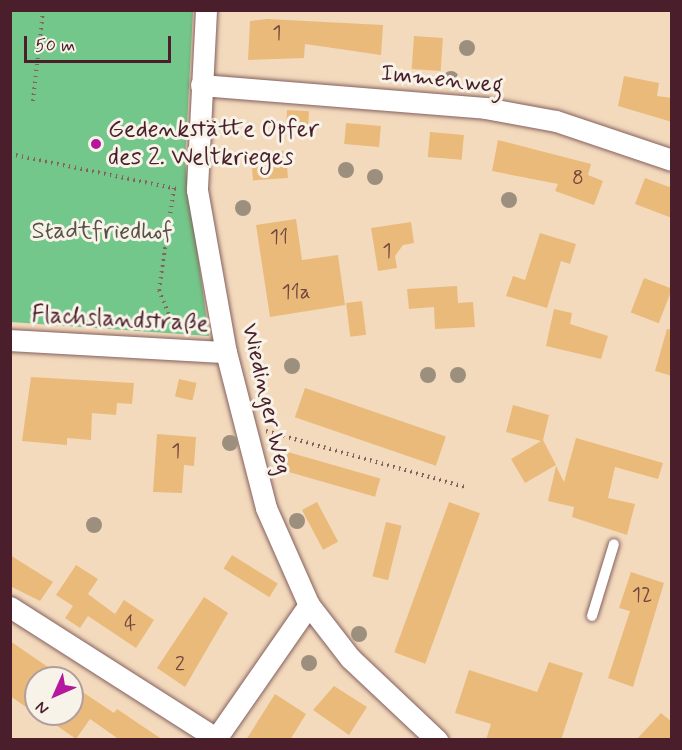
<!DOCTYPE html>
<meta charset="utf-8">
<style>
body{margin:0}
#map{position:relative;width:682px;height:750px;overflow:hidden;background:#f3dabd;font-family:Mynerve,sans-serif}
div>[style]{position:absolute}
[style*='--x']{left:calc(var(--x)*1px);top:calc(var(--y)*1px);width:calc(var(--w)*1px);rotate:calc(var(--a)*1deg)}
.green>*{inset:0;background:#74c78a}
.building>*{inset:0;background:#eaba7b;transform-origin:0 0}
.path>*{height:4px;margin-top:-2px;transform-origin:0;background:repeating-linear-gradient(90deg,#85605e 0 1.5px,transparent 0 6px)}
.roads{filter:drop-shadow(0 0 2px #85605e) drop-shadow(0 0 2px #85605e)}
.service>*{height:10px;margin:-5px;padding:0 5px;transform-origin:5px;border-radius:5px;background:#fff}
.minor>*{height:21px;margin:-10.5px;padding:0 10.5px;transform-origin:10.5px;border-radius:10.5px;background:#fff}
.trees>*{width:16px;height:16px;margin:-8px;border-radius:50%;background:#9d8f7d}
.dots>*{width:16px;height:16px;translate:-50% -50%;box-sizing:border-box;border:3px solid #f7f3e8;border-radius:50%}
span{translate:-50% -50%;white-space:nowrap;text-align:center;line-height:1.15;-webkit-text-stroke:6px #f7f3e8;paint-order:stroke}
.number-label{font-size:21px;color:#72463f}
.number-label span{-webkit-text-stroke-width:0}
.street-label{font-size:24px;color:#4a1f2b}
.poi-label{font-size:24px;color:#4a1f2b}
.left{translate:0 -50%;text-align:left}
.park-label{font-size:24px;color:#575148}
.frame{position:absolute;inset:0;border:12px solid #4a1f2b;pointer-events:none}
.north{position:absolute;left:24px;top:666px;width:60px;height:60px;box-sizing:border-box;background:#f7f3e8;border:2px solid #b29e9c;border-radius:50%;rotate:225deg;font-size:16px;font-weight:700;line-height:24px;text-align:center;color:#4a1f2b}
.north::after{content:'';display:block;margin:auto;width:21px;height:27px;background:#b5179e;clip-path:polygon(50% 0,100% 100%,50% 72%,0 100%)}
.scale{position:absolute;left:24px;top:36px;width:147px;height:27px;box-sizing:border-box;border:3px solid #4a1f2b;border-top:0;padding-left:8px;font-size:18px;line-height:21px;white-space:nowrap;color:#4a1f2b;-webkit-text-stroke:4px #f7f3e8;paint-order:stroke}
</style>
<div id="map">
<div class="green">
<div style="clip-path:polygon(10px 11px,193px 11px,185px 162px,209px 336px,11px 322px)"></div>
</div>
<div class="building">
<div style="clip-path:polygon(267px 19px,383px 25px,381px 55px,305px 44px,304px 58px,248px 60px,250px 21px)"></div>
<div style="left:414px;top:36px;width:29px;height:33px;rotate:4deg"></div>
<div style="clip-path:polygon(624px 76px,659px 83px,657px 96px,672px 98px,672px 122px,618px 106px)"></div>
<div style="left:287px;top:110px;width:22px;height:18px;rotate:3deg"></div>
<div style="left:346px;top:123px;width:35px;height:21px;rotate:5deg"></div>
<div style="left:430px;top:132px;width:34px;height:25px;rotate:5deg"></div>
<div style="clip-path:polygon(498px 140px,591px 164px,588px 175px,603px 181px,594px 205px,555px 191px,558px 184px,492px 171px)"></div>
<div style="left:286px;top:151px;width:27px;height:35px;rotate:86deg"></div>
<div style="clip-path:polygon(645px 178px,672px 188px,672px 218px,635px 204px)"></div>
<div style="clip-path:polygon(296px 219px,302px 260px,338px 255px,345px 305px,270px 317px,256px 225px)"></div>
<div style="clip-path:polygon(411px 222px,414px 243px,403px 245px,395px 256px,397px 268px,378px 271px,371px 228px)"></div>
<div style="clip-path:polygon(540px 233px,576px 244px,570px 264px,561px 261px,547px 308px,506px 296px,513px 276px,525px 280px)"></div>
<div style="left:644px;top:278px;width:30px;height:37px;rotate:21deg"></div>
<div style="clip-path:polygon(457px 286px,458px 303px,473px 302px,475px 327px,435px 329px,434px 307px,409px 309px,407px 289px)"></div>
<div style="left:362px;top:301px;width:34px;height:16px;rotate:83deg"></div>
<div style="clip-path:polygon(554px 309px,572px 313px,570px 324px,608px 336px,601px 359px,546px 346px)"></div>
<div style="clip-path:polygon(667px 329px,672px 330px,672px 376px,655px 371px)"></div>
<div style="clip-path:polygon(31px 377px,134px 383px,132px 404px,117px 403px,116px 415px,92px 413px,91px 440px,67px 438px,67px 445px,22px 441px)"></div>
<div style="left:179px;top:379px;width:18px;height:18px;rotate:13deg"></div>
<div style="left:305px;top:388px;width:149px;height:31px;rotate:19deg"></div>
<div style="clip-path:polygon(513px 405px,549px 415px,543px 440px,556px 465px,525px 483px,511px 459px,541px 441px,506px 432px)"></div>
<div style="clip-path:polygon(157px 434px,196px 437px,194px 466px,184px 465px,182px 493px,153px 492px)"></div>
<div style="clip-path:polygon(576px 438px,663px 463px,658px 479px,615px 467px,608px 498px,635px 504px,627px 535px,572px 517px,574px 507px,548px 501px,556px 466px,564px 482px)"></div>
<div style="left:288px;top:452px;width:96px;height:19px;rotate:16deg"></div>
<div style="left:317px;top:502px;width:45px;height:17px;rotate:62deg"></div>
<div style="left:449px;top:502px;width:33px;height:160px;rotate:20deg"></div>
<div style="left:386px;top:522px;width:16px;height:56px;rotate:14deg"></div>
<div style="clip-path:polygon(10px 555px,53px 582px,40px 601px,10px 586px)"></div>
<div style="left:232px;top:555px;width:54px;height:16px;rotate:32deg"></div>
<div style="clip-path:polygon(76px 565px,98px 579px,88px 594px,115px 614px,124px 600px,154px 620px,136px 648px,88px 616px,80px 628px,65px 618px,73px 606px,56px 595px)"></div>
<div style="clip-path:polygon(631px 572px,664px 583px,633px 687px,608px 678px,630px 611px,619px 608px)"></div>
<div style="clip-path:polygon(204px 597px,228px 613px,185px 687px,157px 668px)"></div>
<div style="clip-path:polygon(10px 641px,64px 678px,36px 678px,36px 692px,26px 707px,10px 696px)"></div>
<div style="clip-path:polygon(549px 662px,583px 673px,561px 740px,486px 740px,491px 724px,455px 713px,469px 670px,537px 692px)"></div>
<div style="clip-path:polygon(72px 685px,114px 713px,117px 709px,163px 740px,120px 740px,90px 719px,76px 739px,40px 714px,72px 714px)"></div>
<div style="clip-path:polygon(334px 686px,367px 707px,349px 735px,313px 710px)"></div>
<div style="clip-path:polygon(275px 694px,306px 714px,290px 740px,246px 740px)"></div>
<div style="clip-path:polygon(661px 713px,672px 722px,672px 740px,636px 740px)"></div>
</div>
<div class="path">
<div style="--x:33;--y:101;--w:92;--a:-83.7"></div>
<div style="--x:10;--y:154;--w:171;--a:11.8"></div>
<div style="--x:174;--y:188;--w:103;--a:98.4"></div>
<div style="--x:159;--y:290;--w:43;--a:68.2"></div>
<div style="--x:266;--y:431;--w:207;--a:15.7"></div>
</div>
<div class="roads">
<div class="service">
<div style="--x:592;--y:616;--w:75;--a:-73"></div>
</div>
<div class="minor">
<div style="--x:206;--y:10;--w:180;--a:92.9"></div>
<div style="--x:197;--y:190;--w:165;--a:79.9"></div>
<div style="--x:226;--y:352;--w:161;--a:75.6"></div>
<div style="--x:266;--y:508;--w:106;--a:66.1"></div>
<div style="--x:309;--y:605;--w:67;--a:52.3"></div>
<div style="--x:350;--y:658;--w:120;--a:43.3"></div>
<div style="--x:201;--y:85;--w:285;--a:4.6"></div>
<div style="--x:485;--y:108;--w:72;--a:10.4"></div>
<div style="--x:556;--y:121;--w:122;--a:18.6"></div>
<div style="--x:10;--y:340;--w:216;--a:3.2"></div>
<div style="--x:10;--y:607;--w:244;--a:32.5"></div>
<div style="--x:215;--y:740;--w:165;--a:-55.2"></div>
</div>
</div>
<div class="trees">
<div style="left:467px;top:48px"></div>
<div style="left:451px;top:79px"></div>
<div style="left:346px;top:170px"></div>
<div style="left:375px;top:177px"></div>
<div style="left:509px;top:200px"></div>
<div style="left:243px;top:208px"></div>
<div style="left:292px;top:366px"></div>
<div style="left:428px;top:375px"></div>
<div style="left:458px;top:375px"></div>
<div style="left:230px;top:443px"></div>
<div style="left:297px;top:521px"></div>
<div style="left:94px;top:525px"></div>
<div style="left:359px;top:634px"></div>
<div style="left:309px;top:663px"></div>
</div>
<div class="dots">
<div style="left:96px;top:144px;background:#b5179e"></div>
</div>
<div class="number-label">
<span style="left:277px;top:33px">1</span>
<span style="left:578px;top:178px">8</span>
<span style="left:279px;top:237px">11</span>
<span style="left:387px;top:251px">1</span>
<span style="left:296px;top:292px">11a</span>
<span style="left:176px;top:451px">1</span>
<span style="left:642px;top:595px">12</span>
<span style="left:130px;top:624px">4</span>
<span style="left:180px;top:664px">2</span>
</div>
<div class="street-label">
<span style="left:442px;top:80px;rotate:6deg">Immenweg</span>
<span style="left:120px;top:320px;rotate:3deg">Flachslandstraße</span>
<span style="left:266px;top:399px;rotate:77deg">Wiedinger Weg</span>
</div>
<div class="poi-label">
<span class="left" style="left:108px;top:144px">Gedenkstätte Opfer<br>des 2. Weltkrieges</span>
</div>
<div class="park-label">
<span style="left:102px;top:232px">Stadtfriedhof</span>
</div>
<div class="frame"></div>
<div class="north">N</div>
<div class="scale">50 m</div>
</div>
